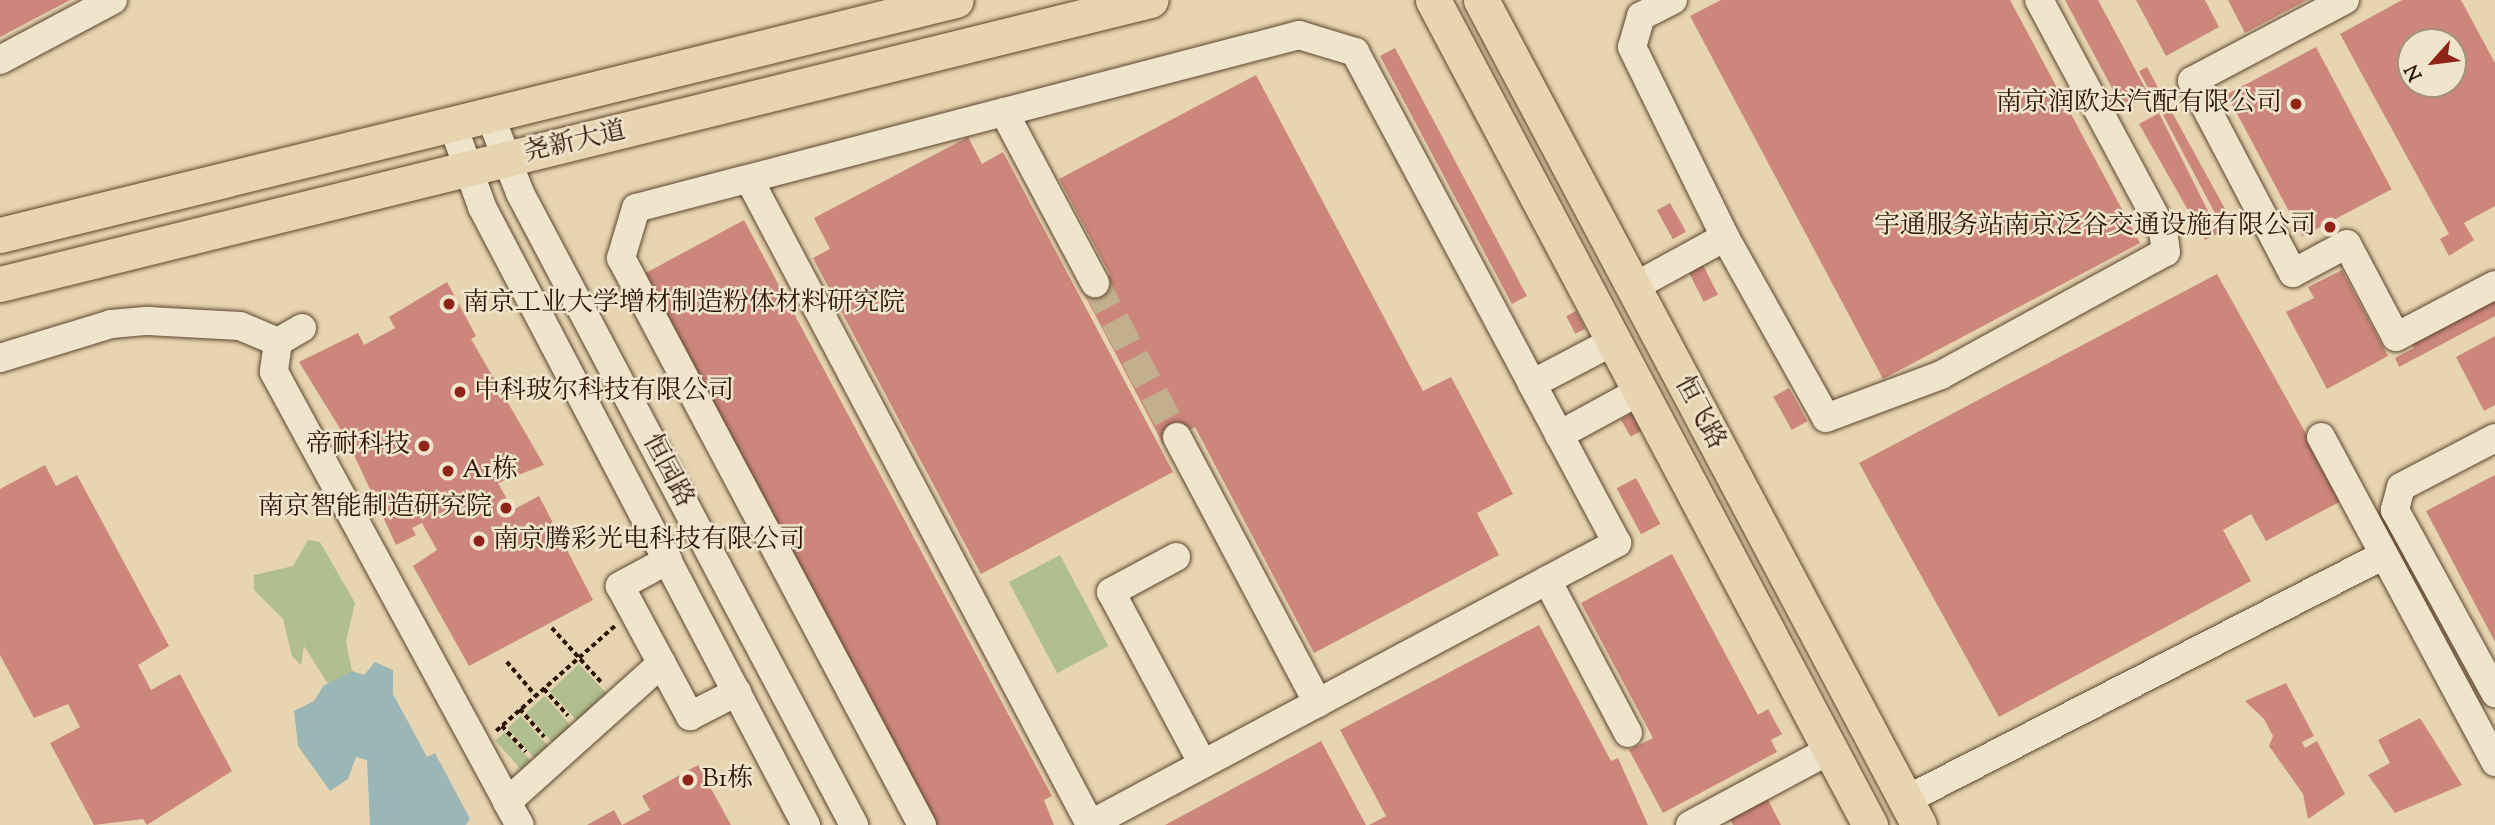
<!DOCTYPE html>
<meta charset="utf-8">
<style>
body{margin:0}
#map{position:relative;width:2495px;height:825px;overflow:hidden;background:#e7d5b1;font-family:"Sorts Mill Goudy","Noto Serif SC",serif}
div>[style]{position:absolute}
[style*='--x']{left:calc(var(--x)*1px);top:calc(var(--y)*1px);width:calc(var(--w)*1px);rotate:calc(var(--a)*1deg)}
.green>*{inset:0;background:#b1be8f;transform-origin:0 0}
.water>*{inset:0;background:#9bb6b6}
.building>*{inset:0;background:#cc867b;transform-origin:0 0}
.minor-tunnel>*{height:28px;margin-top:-14px;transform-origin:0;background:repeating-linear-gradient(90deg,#c2af8e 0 28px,transparent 0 42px)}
.path>*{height:3.5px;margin-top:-1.75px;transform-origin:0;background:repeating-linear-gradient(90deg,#2e1503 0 5px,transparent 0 8.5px)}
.roads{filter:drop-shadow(0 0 2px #5c452e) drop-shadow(0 0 2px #5c452e)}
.minor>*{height:28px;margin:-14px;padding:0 14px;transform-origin:14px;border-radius:14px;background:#efe4cc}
.major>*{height:35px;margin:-17.5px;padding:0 17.5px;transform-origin:17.5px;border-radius:17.5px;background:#e7d5b1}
.dots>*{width:19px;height:19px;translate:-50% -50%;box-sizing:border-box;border:4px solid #efe4cc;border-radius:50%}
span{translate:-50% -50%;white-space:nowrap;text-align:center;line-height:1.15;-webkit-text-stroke:5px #efe4cc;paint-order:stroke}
.poi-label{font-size:26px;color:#2e1503}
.right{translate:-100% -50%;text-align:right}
.left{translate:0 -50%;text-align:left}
.street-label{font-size:26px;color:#2e1503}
.north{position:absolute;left:2397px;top:28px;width:70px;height:70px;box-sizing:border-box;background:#efe4cc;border:2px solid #a2917c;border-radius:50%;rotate:242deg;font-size:19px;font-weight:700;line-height:28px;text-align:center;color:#2e1503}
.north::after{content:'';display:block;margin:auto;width:24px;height:32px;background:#8f2418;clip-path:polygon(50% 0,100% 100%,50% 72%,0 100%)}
</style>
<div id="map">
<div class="green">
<div style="clip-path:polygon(308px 540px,320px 542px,355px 603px,346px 642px,352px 671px,328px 684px,304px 646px,301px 665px,292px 656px,283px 619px,254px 590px,254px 575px,293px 566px)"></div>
<div style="left:1060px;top:555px;width:103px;height:58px;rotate:62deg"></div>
<div style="left:579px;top:664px;width:40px;height:40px;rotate:47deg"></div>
<div style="left:545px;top:696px;width:40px;height:25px;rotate:49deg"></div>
<div style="left:521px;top:716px;width:40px;height:18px;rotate:48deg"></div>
<div style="left:505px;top:732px;width:39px;height:13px;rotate:48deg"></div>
</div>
<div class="water">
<div style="clip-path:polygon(375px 662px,393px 670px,393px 694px,427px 757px,435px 753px,470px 819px,466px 825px,370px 825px,367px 760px,356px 757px,348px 779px,330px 791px,298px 746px,294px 711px,314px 701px,323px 686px,352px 671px,364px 675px)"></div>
</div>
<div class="building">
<div style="clip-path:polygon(0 0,70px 0,0 37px)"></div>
<div style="clip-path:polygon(1721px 0,2010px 0,2140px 243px,1883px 379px,1690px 16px)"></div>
<div style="clip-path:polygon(2065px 0,2098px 0,2149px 95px,2123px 109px)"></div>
<div style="clip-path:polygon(2136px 0,2205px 0,2219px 27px,2166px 56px)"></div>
<div style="clip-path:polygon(2228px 0,2307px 0,2245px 33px)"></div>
<div style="clip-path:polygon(evenodd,2402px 0,2461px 0,2495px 63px,2495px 206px,2464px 223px,2474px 240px,2449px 256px,2440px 239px,2449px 234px,2340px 34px,2402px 0,2411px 42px,2453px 42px,2453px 84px,2411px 84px,2411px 42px)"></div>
<div style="left:2316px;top:47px;width:161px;height:101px;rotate:62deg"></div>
<div style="left:1395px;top:48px;width:281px;height:17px;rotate:62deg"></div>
<div style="left:2147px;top:67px;width:27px;height:9px;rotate:62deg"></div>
<div style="clip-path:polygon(1256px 75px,1423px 391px,1451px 377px,1513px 494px,1477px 513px,1499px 555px,1314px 653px,1195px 427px,1163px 444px,1082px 290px,1110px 275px,1059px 179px)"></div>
<div style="clip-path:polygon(2162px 94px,2235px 227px,2225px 232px,2154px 98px)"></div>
<div style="clip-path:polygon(2159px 113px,2219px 233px,2205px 240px,2139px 124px)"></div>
<div style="clip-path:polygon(968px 137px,982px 164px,1003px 152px,1173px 472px,981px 574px,813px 258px,830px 249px,814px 218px)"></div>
<div style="left:1670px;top:203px;width:33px;height:15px;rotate:61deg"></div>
<div style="clip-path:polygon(744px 220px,1052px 796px,1044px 800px,1054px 825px,937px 825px,642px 275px)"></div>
<div style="left:1703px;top:265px;width:33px;height:16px;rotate:63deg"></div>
<div style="clip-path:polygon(2342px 270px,2388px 356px,2327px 389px,2286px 312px,2314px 298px,2308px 287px)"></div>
<div style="clip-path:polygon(2217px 274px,2343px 500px,2266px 541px,2251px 514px,2223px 530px,2251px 581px,1999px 717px,1859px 463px)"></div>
<div style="clip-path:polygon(447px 282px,476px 336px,471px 339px,544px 465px,498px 483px,513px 510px,539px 496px,593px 600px,469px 666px,413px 566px,437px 550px,422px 523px,412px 528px,416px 535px,396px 545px,347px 440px,299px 362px,358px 333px,364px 345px,395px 328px,389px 317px)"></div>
<div style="clip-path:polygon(2495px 298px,2495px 316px,2399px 367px,2395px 358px,2414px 348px,2411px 343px)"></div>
<div style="left:1576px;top:311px;width:20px;height:11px;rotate:63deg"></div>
<div style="clip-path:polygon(2495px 336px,2495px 405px,2484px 411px,2456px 357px)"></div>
<div style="left:1789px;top:388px;width:38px;height:18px;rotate:61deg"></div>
<div style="left:1632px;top:413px;width:20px;height:13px;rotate:60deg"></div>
<div style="clip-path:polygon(45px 465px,56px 486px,77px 475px,169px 646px,138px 665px,151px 690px,180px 674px,232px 771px,147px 825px,143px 819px,94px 825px,50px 743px,80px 727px,68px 704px,34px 718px,0 655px,0 489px)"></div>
<div style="clip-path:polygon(2495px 475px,2495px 642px,2426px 511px)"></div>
<div style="left:1636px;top:478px;width:52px;height:22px;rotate:62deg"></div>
<div style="clip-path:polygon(1672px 554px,1758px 715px,1768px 709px,1782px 734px,1771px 740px,1777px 752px,1663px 813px,1629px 750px,1653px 738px,1581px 603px)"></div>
<div style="clip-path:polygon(1539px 625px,1611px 761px,1618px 758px,1648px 825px,1369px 825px,1386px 816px,1340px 730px)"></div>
<div style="clip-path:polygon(2286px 683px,2314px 736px,2302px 742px,2305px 748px,2317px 741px,2345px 794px,2308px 819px,2303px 794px,2269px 746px,2273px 736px,2264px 719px,2245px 701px)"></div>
<div style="clip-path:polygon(2420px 718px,2462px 785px,2395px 813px,2368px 775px,2390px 763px,2378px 740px)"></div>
<div style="clip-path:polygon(1321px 741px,1366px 825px,1165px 825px)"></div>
<div style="clip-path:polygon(698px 765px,731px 825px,622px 825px,650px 810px,642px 796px)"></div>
<div style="clip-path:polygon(1766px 796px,1781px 825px,1733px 825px,1728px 816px)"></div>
<div style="clip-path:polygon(614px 810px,622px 825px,587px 825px)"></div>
</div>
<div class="minor-tunnel">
<div style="--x:1095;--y:283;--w:174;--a:62"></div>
</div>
<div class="path">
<div style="--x:552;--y:628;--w:74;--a:47.7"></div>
<div style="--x:507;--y:662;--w:45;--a:49.5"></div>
<div style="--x:544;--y:689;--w:36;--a:48"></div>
<div style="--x:520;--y:709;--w:37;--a:49"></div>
<div style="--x:502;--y:726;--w:35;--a:47"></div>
<div style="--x:496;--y:731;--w:160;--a:-41.5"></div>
</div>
<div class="roads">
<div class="minor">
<div style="--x:1673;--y:0;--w:36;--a:153"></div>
<div style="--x:1641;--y:16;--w:32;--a:106"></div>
<div style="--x:1632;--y:47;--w:212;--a:63.9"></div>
<div style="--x:1725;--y:237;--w:207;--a:60.8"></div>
<div style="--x:1826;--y:418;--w:123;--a:-20.5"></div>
<div style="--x:1941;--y:375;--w:256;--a:-28.7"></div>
<div style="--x:2166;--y:252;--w:21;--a:-98"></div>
<div style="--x:2163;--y:231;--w:262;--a:-118.2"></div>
<div style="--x:2345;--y:0;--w:173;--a:152.1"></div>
<div style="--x:2192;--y:81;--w:217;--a:62.3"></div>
<div style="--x:2293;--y:273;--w:61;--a:-28.2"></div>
<div style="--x:2347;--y:244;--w:105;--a:62.2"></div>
<div style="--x:2396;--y:337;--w:112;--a:-27.7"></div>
<div style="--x:0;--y:60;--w:128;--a:-28"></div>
<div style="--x:1004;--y:112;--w:194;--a:62"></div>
<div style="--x:489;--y:113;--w:86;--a:68.8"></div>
<div style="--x:520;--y:193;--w:715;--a:62.14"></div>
<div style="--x:452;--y:123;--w:89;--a:70.3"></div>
<div style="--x:482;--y:207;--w:698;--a:62.33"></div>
<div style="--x:749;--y:179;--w:730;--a:62.14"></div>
<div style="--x:1632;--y:288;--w:106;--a:-28.7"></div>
<div style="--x:302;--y:328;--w:28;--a:150"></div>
<div style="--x:278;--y:342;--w:30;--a:98"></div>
<div style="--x:274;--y:372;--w:489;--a:61.5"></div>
<div style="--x:507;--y:802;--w:208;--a:-41.9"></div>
<div style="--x:0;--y:358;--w:116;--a:-17"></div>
<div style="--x:111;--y:324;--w:37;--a:-5"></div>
<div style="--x:148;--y:321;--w:92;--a:3.1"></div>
<div style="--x:240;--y:326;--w:41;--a:22.8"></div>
<div style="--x:1559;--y:435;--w:92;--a:-28.5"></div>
<div style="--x:1177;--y:437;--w:301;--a:62.1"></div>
<div style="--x:2321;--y:437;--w:369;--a:61.8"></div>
<div style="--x:2495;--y:438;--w:106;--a:152.5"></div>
<div style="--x:2401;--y:487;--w:24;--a:105"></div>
<div style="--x:2395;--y:510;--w:209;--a:61.3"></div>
<div style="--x:1176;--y:557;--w:74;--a:151.7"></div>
<div style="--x:1111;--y:592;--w:195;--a:61.9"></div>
<div style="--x:668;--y:560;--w:55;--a:151.6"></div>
<div style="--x:620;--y:586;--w:148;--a:61.7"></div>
<div style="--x:690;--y:716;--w:53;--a:-27.1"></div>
<div style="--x:1547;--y:580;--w:173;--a:62.1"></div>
<div style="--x:1906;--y:800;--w:537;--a:-27.14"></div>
<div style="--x:507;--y:802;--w:26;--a:61"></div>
<div style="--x:922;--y:825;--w:642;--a:-117.96"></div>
<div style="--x:621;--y:258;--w:52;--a:-73.3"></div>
<div style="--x:636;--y:208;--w:685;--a:-14.62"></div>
<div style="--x:1299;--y:35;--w:59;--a:16.9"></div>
<div style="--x:1355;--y:52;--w:376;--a:61.9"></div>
<div style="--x:1532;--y:384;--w:93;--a:-27.7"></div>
<div style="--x:1089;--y:825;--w:599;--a:-28.11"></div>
<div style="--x:1617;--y:543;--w:180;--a:-118.1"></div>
<div style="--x:1690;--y:825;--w:159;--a:-28.2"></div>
</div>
<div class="major">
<div style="--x:1433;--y:0;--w:934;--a:62.09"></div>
<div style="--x:1481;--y:0;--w:934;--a:62.04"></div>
<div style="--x:0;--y:235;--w:984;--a:-13.81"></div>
<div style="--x:0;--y:284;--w:1185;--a:-13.87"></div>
</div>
</div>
<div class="dots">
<div style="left:2296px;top:104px;background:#8f2418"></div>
<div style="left:2330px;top:227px;background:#8f2418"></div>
<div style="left:449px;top:304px;background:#8f2418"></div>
<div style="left:460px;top:392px;background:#8f2418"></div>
<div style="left:424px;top:446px;background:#8f2418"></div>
<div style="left:448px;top:471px;background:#8f2418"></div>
<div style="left:506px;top:508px;background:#8f2418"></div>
<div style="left:479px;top:541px;background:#8f2418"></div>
<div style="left:688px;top:780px;background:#8f2418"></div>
</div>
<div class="poi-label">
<span class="right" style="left:2282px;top:104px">南京润欧达汽配有限公司</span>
<span class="right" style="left:2316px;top:227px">宇通服务站南京泛谷交通设施有限公司</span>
<span class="left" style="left:463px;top:304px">南京工业大学增材制造粉体材料研究院</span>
<span class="left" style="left:474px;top:392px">中科玻尔科技有限公司</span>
<span class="right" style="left:410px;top:446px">帝耐科技</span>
<span class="left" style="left:462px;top:471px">A1栋</span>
<span class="right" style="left:492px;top:508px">南京智能制造研究院</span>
<span class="left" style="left:493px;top:541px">南京腾彩光电科技有限公司</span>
<span class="left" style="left:702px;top:780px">B1栋</span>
</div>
<div class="street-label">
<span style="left:575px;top:143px;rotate:-13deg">尧新大道</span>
<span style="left:1699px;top:413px;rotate:62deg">恒飞路</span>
<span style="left:667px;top:471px;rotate:62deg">恒园路</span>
</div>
<div class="north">N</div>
</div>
